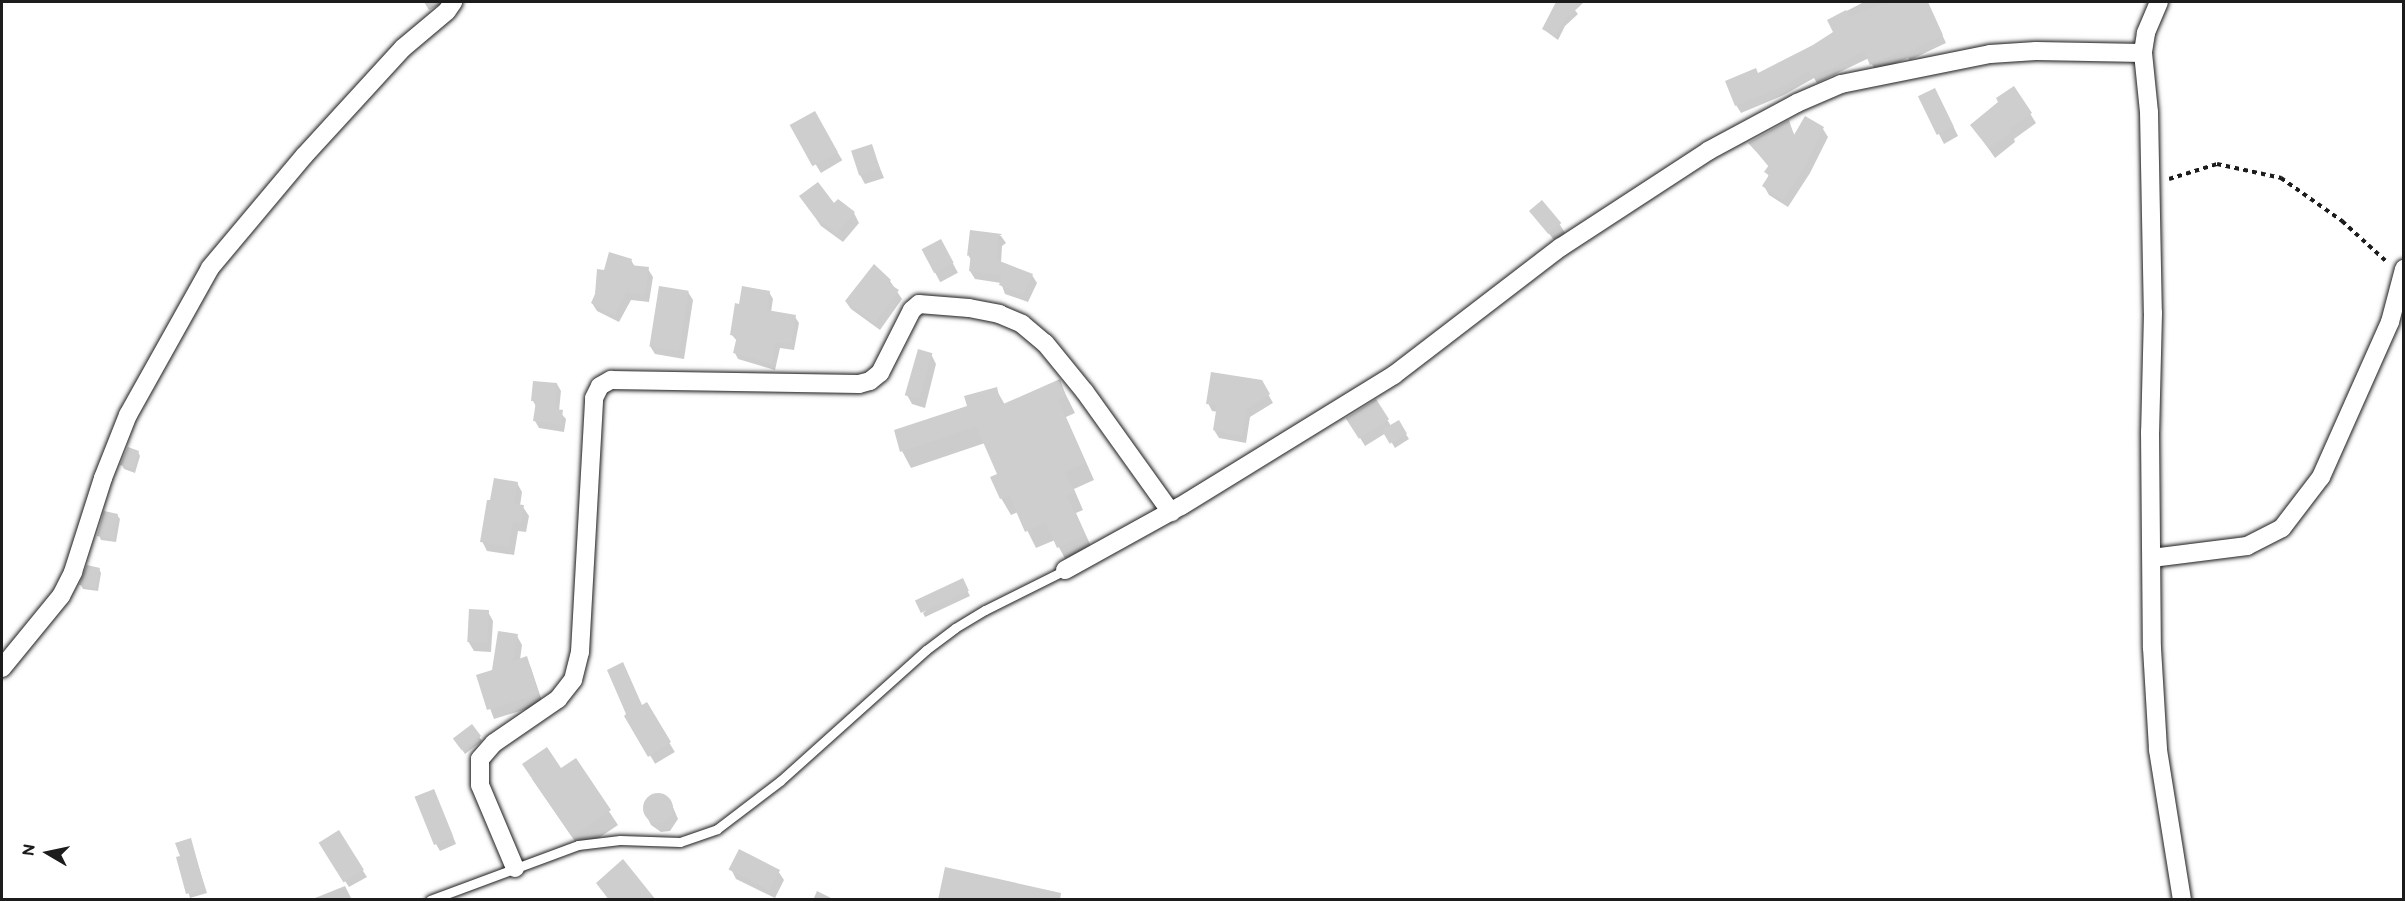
<!DOCTYPE html>
<style>
body{margin:0}
#map{position:relative;width:2405px;height:901px;overflow:hidden;background:#fff;font-family:"Balsamiq Sans",sans-serif}
div>[style]{position:absolute}
[style*='--x']{left:calc(var(--x)*1px);top:calc(var(--y)*1px);width:calc(var(--w)*1px);rotate:calc(var(--a)*1deg)}
.shadow>*{inset:0;background:#0003;transform-origin:0 0}
.building>*{inset:0;background:#cecece;transform-origin:0 0}
.round{border-radius:50%}
.path>*{height:4px;margin-top:-2px;transform-origin:0;background:repeating-linear-gradient(90deg,#1c1c1c 0 4.5px,transparent 0 9px)}
.roads{filter:drop-shadow(0 0 2px #1c1c1c) drop-shadow(0 0 2px #1c1c1c)}
.lane>*{height:9px;margin:-4.5px;padding:0 4.5px;transform-origin:4.5px;border-radius:4.5px;background:#fff}
.street>*{height:18px;margin:-9px;padding:0 9px;transform-origin:9px;border-radius:9px;background:#fff}
span{translate:-50% -50%;white-space:nowrap;text-align:center;line-height:1.15;-webkit-text-stroke:6px #fff;paint-order:stroke}
.frame{position:absolute;inset:0;border:3px solid #1c1c1c;pointer-events:none}
.north{position:absolute;left:18px;top:823px;width:60px;height:60px;-webkit-text-stroke:4px #fff;paint-order:stroke;rotate:279deg;font-size:16px;font-weight:700;line-height:24px;text-align:center;color:#1c1c1c}
.north::after{content:'';display:block;margin:auto;width:21px;height:27px;background:#1c1c1c;clip-path:polygon(50% 0,100% 100%,50% 72%,0 100%)}
</style>
<div id="map">
<div class="shadow">
<div style="clip-path:polygon(424px 2px,445px 2px,429px 10px)"></div>
<div style="clip-path:polygon(1557px 2px,1568px 2px,1578px 14px,1565px 26px,1558px 40px,1543px 29px)"></div>
<div style="clip-path:polygon(1864px 2px,1927px 2px,1946px 43px,1910px 60px,1908px 58px,1876px 72px,1869px 58px,1817px 83px,1814px 78px,1784px 95px,1741px 113px,1736px 105px,1759px 75px,1835px 33px,1829px 20px)"></div>
<div style="clip-path:polygon(2014px 88px,2036px 123px,2014px 139px,2015px 142px,1995px 158px,1972px 125px,2000px 103px)"></div>
<div style="clip-path:polygon(1920px 97px,1940px 99px,1958px 136px,1944px 144px)"></div>
<div style="left:814px;top:113px;width:55px;height:25px;rotate:59deg"></div>
<div style="clip-path:polygon(1788px 122px,1795px 136px,1823px 129px,1828px 137px,1810px 173px,1788px 207px,1769px 195px,1764px 186px,1770px 178px,1766px 172px,1769px 167px,1750px 144px)"></div>
<div style="clip-path:polygon(871px 146px,884px 178px,865px 184px,860px 175px)"></div>
<div style="clip-path:polygon(801px 197px,854px 213px,859px 223px,843px 242px,821px 226px)"></div>
<div style="clip-path:polygon(1531px 212px,1559px 223px,1565px 233px,1555px 241px)"></div>
<div style="clip-path:polygon(971px 232px,1001px 236px,1006px 243px,1002px 246px,1001px 263px,1032px 275px,1037px 283px,1028px 302px,1005px 294px,1001px 283px,975px 279px,970px 271px,972px 261px,968px 255px)"></div>
<div style="left:941px;top:241px;width:36px;height:20px;rotate:62deg"></div>
<div style="clip-path:polygon(631px 260px,635px 267px,648px 269px,653px 277px,649px 302px,631px 300px,619px 322px,597px 311px,592px 303px,605px 271px)"></div>
<div style="clip-path:polygon(874px 266px,890px 281px,902px 299px,880px 330px,851px 309px,846px 302px)"></div>
<div style="clip-path:polygon(688px 292px,693px 300px,684px 359px,655px 354px,650px 346px)"></div>
<div style="clip-path:polygon(769px 292px,773px 299px,771px 312px,795px 317px,799px 323px,794px 350px,780px 348px,775px 370px,738px 359px,735px 353px,737px 341px,731px 334px,740px 305px)"></div>
<div style="clip-path:polygon(931px 354px,936px 364px,925px 408px,912px 404px,907px 395px)"></div>
<div style="clip-path:polygon(1059px 381px,1075px 413px,1066px 417px,1094px 480px,1074px 489px,1083px 510px,1076px 513px,1094px 553px,1068px 564px,1055px 540px,1036px 548px,1018px 512px,1011px 515px,1001px 498px,999px 475px,985px 443px,911px 468px,902px 451px,996px 389px,1005px 405px)"></div>
<div style="clip-path:polygon(1261px 381px,1273px 403px,1250px 417px,1246px 443px,1219px 438px,1214px 430px,1218px 412px,1212px 411px,1208px 403px)"></div>
<div style="clip-path:polygon(557px 384px,561px 391px,559px 411px,566px 419px,564px 432px,539px 428px,535px 421px,537px 408px,533px 401px)"></div>
<div style="clip-path:polygon(1376px 401px,1391px 426px,1398px 422px,1409px 439px,1395px 448px,1386px 433px,1365px 446px,1348px 418px)"></div>
<div style="clip-path:polygon(138px 452px,140px 456px,135px 473px,124px 469px,122px 465px)"></div>
<div style="clip-path:polygon(517px 483px,522px 492px,520px 506px,523px 507px,529px 516px,526px 532px,518px 531px,514px 555px,487px 551px,482px 541px)"></div>
<div style="clip-path:polygon(117px 515px,120px 519px,116px 542px,101px 540px,99px 535px)"></div>
<div style="clip-path:polygon(99px 569px,101px 573px,98px 591px,83px 589px,81px 585px)"></div>
<div style="clip-path:polygon(962px 580px,970px 596px,925px 617px,923px 613px)"></div>
<div style="clip-path:polygon(488px 612px,493px 621px,491px 652px,474px 651px,468px 641px)"></div>
<div style="clip-path:polygon(517px 636px,522px 645px,520px 660px,526px 658px,531px 668px,543px 704px,494px 719px,478px 676px,494px 671px)"></div>
<div style="left:646px;top:704px;width:56px;height:23px;rotate:59deg"></div>
<div style="clip-path:polygon(472px 726px,482px 741px,465px 754px,457px 742px)"></div>
<div style="clip-path:polygon(575px 760px,618px 825px,581px 850px,532px 779px,561px 770px)"></div>
<div style="clip-path:polygon(434px 790px,456px 844px,440px 851px,436px 844px)"></div>
<div style="clip-path:polygon(662px 795px,670px 800px,678px 819px,670px 831px,661px 832px,651px 825px,646px 815px,646px 802px,652px 796px)"></div>
<div style="clip-path:polygon(338px 832px,367px 877px,349px 887px,326px 852px)"></div>
<div style="clip-path:polygon(190px 839px,207px 893px,190px 898px,178px 858px,182px 858px)"></div>
<div style="clip-path:polygon(731px 869px,778px 871px,784px 880px,775px 898px,736px 879px)"></div>
<div style="clip-path:polygon(345px 886px,352px 900px,310px 900px)"></div>
<div style="clip-path:polygon(817px 891px,835px 900px,813px 900px)"></div>
</div>
<div class="building">
<div style="clip-path:polygon(1556px 2px,1584px 2px,1563px 22px,1556px 36px,1542px 29px)"></div>
<div style="clip-path:polygon(1884px 2px,1928px 2px,1943px 35px,1904px 54px,1903px 51px,1870px 65px,1864px 51px,1837px 66px,1811px 76px,1809px 71px,1780px 88px,1735px 106px,1725px 81px,1756px 68px,1758px 73px,1813px 45px,1833px 32px,1827px 20px,1846px 10px,1849px 17px)"></div>
<div style="clip-path:polygon(2014px 86px,2032px 113px,2009px 129px,2011px 132px,1989px 149px,1970px 125px,1998px 102px,1996px 98px)"></div>
<div style="left:1935px;top:88px;width:43px;height:19px;rotate:64deg"></div>
<div style="left:815px;top:111px;width:47px;height:29px;rotate:61deg"></div>
<div style="clip-path:polygon(1805px 116px,1824px 127px,1806px 164px,1783px 200px,1762px 186px,1769px 175px,1764px 172px,1769px 165px,1748px 143px,1789px 120px,1794px 135px)"></div>
<div style="left:872px;top:144px;width:26px;height:22px;rotate:72deg"></div>
<div style="clip-path:polygon(818px 182px,834px 203px,838px 199px,855px 212px,837px 234px,814px 216px,799px 196px)"></div>
<div style="left:1542px;top:200px;width:30px;height:17px;rotate:50deg"></div>
<div style="clip-path:polygon(970px 230px,1002px 234px,998px 237px,997px 260px,1033px 274px,1023px 295px,999px 285px,1002px 276px,969px 271px,971px 253px,967px 256px)"></div>
<div style="left:941px;top:239px;width:27px;height:22px;rotate:62deg"></div>
<div style="clip-path:polygon(609px 252px,632px 259px,630px 265px,649px 267px,645px 295px,626px 292px,615px 315px,591px 303px,595px 294px,597px 269px,604px 270px)"></div>
<div style="clip-path:polygon(874px 264px,891px 280px,888px 283px,899px 290px,875px 323px,845px 301px)"></div>
<div style="left:659px;top:286px;width:30px;height:61px;rotate:9deg"></div>
<div style="clip-path:polygon(742px 286px,770px 291px,767px 310px,796px 315px,791px 344px,776px 342px,772px 364px,733px 353px,737px 336px,730px 335px,735px 303px,739px 304px)"></div>
<div style="left:918px;top:349px;width:15px;height:48px;rotate:16deg"></div>
<div style="clip-path:polygon(1211px 372px,1262px 380px,1270px 394px,1247px 409px,1242px 436px,1213px 430px,1217px 405px,1206px 404px)"></div>
<div style="clip-path:polygon(1060px 379px,1066px 396px,1058px 400px,1085px 463px,1065px 472px,1075px 492px,1067px 496px,1085px 536px,1057px 548px,1046px 523px,1025px 532px,1009px 495px,1000px 499px,990px 477px,997px 474px,976px 426px,900px 452px,894px 430px,967px 406px,964px 396px,997px 387px,1001px 405px)"></div>
<div style="clip-path:polygon(533px 381px,557px 383px,556px 409px,563px 410px,561px 425px,533px 421px,536px 401px,531px 401px)"></div>
<div style="left:1376px;top:399px;width:24px;height:36px;rotate:57deg"></div>
<div style="left:1399px;top:420px;width:16px;height:20px;rotate:60deg"></div>
<div style="clip-path:polygon(128px 447px,139px 451px,133px 469px,120px 465px)"></div>
<div style="clip-path:polygon(494px 478px,518px 482px,514px 504px,524px 505px,521px 523px,513px 522px,509px 546px,480px 542px,487px 500px,490px 500px)"></div>
<div style="clip-path:polygon(104px 511px,118px 514px,114px 539px,97px 536px)"></div>
<div style="clip-path:polygon(87px 565px,100px 568px,96px 588px,79px 585px)"></div>
<div style="left:963px;top:578px;width:14px;height:53px;rotate:65deg"></div>
<div style="left:469px;top:609px;width:20px;height:33px;rotate:3deg"></div>
<div style="clip-path:polygon(498px 631px,518px 634px,513px 661px,527px 656px,539px 694px,487px 710px,476px 675px,492px 670px)"></div>
<div style="clip-path:polygon(623px 662px,642px 705px,647px 702px,671px 742px,648px 757px,624px 716px,626px 714px,607px 670px)"></div>
<div style="left:472px;top:724px;width:15px;height:24px;rotate:53deg"></div>
<div style="clip-path:polygon(547px 747px,561px 768px,576px 758px,611px 810px,572px 837px,522px 764px)"></div>
<div style="left:434px;top:789px;width:52px;height:21px;rotate:68deg"></div>
<div class="round" style="left:643px;top:793px;width:30px;height:30px"></div>
<div style="left:339px;top:830px;width:47px;height:24px;rotate:58deg"></div>
<div style="clip-path:polygon(191px 838px,205px 889px,186px 894px,176px 857px,180px 856px,175px 843px)"></div>
<div style="left:739px;top:849px;width:46px;height:23px;rotate:27deg"></div>
<div style="clip-path:polygon(623px 859px,656px 900px,609px 900px,596px 883px)"></div>
<div style="clip-path:polygon(945px 867px,1061px 893px,1060px 900px,938px 900px)"></div>
</div>
<div class="path">
<div style="--x:2169;--y:179;--w:50;--a:-17.4"></div>
<div style="--x:2217;--y:164;--w:66;--a:12.3"></div>
<div style="--x:2281;--y:178;--w:75;--a:35.2"></div>
<div style="--x:2342;--y:221;--w:62;--a:42.4"></div>
</div>
<div class="roads">
<div class="lane">
<div style="--x:430;--y:900;--w:158;--a:-20.4"></div>
<div style="--x:578;--y:845;--w:42;--a:-6.8"></div>
<div style="--x:620;--y:840;--w:60;--a:1.9"></div>
<div style="--x:680;--y:842;--w:39;--a:-19"></div>
<div style="--x:717;--y:829;--w:79;--a:-37.3"></div>
<div style="--x:780;--y:781;--w:196;--a:-41.9"></div>
<div style="--x:926;--y:650;--w:36;--a:-37"></div>
<div style="--x:955;--y:628;--w:35;--a:-31"></div>
<div style="--x:985;--y:610;--w:89;--a:-26.6"></div>
</div>
<div class="street">
<div style="--x:2159;--y:2;--w:34;--a:113"></div>
<div style="--x:2146;--y:33;--w:20;--a:99"></div>
<div style="--x:2143;--y:53;--w:59;--a:84.2"></div>
<div style="--x:2149;--y:112;--w:201;--a:88.9"></div>
<div style="--x:2153;--y:313;--w:119;--a:91.4"></div>
<div style="--x:2150;--y:432;--w:216;--a:89.5"></div>
<div style="--x:2152;--y:648;--w:102;--a:86.6"></div>
<div style="--x:2158;--y:750;--w:152;--a:80.9"></div>
<div style="--x:2152;--y:558;--w:96;--a:-7.2"></div>
<div style="--x:2247;--y:546;--w:39;--a:-27"></div>
<div style="--x:2282;--y:528;--w:64;--a:-52.6"></div>
<div style="--x:2321;--y:477;--w:170;--a:-66"></div>
<div style="--x:2390;--y:322;--w:55;--a:-75.2"></div>
<div style="--x:1065;--y:570;--w:132;--a:-28.9"></div>
<div style="--x:1181;--y:506;--w:250;--a:-31.6"></div>
<div style="--x:1394;--y:375;--w:210;--a:-37.5"></div>
<div style="--x:1561;--y:247;--w:176;--a:-33.1"></div>
<div style="--x:1708;--y:151;--w:101;--a:-28.3"></div>
<div style="--x:1797;--y:103;--w:48;--a:-23.4"></div>
<div style="--x:1841;--y:84;--w:152;--a:-11.4"></div>
<div style="--x:1990;--y:54;--w:46;--a:-3.7"></div>
<div style="--x:2036;--y:51;--w:107;--a:1.1"></div>
<div style="--x:2;--y:668;--w:93;--a:-50.7"></div>
<div style="--x:61;--y:596;--w:27;--a:-63"></div>
<div style="--x:73;--y:572;--w:99;--a:-72.3"></div>
<div style="--x:103;--y:478;--w:68;--a:-68.4"></div>
<div style="--x:128;--y:415;--w:168;--a:-60.8"></div>
<div style="--x:210;--y:268;--w:146;--a:-50"></div>
<div style="--x:304;--y:156;--w:147;--a:-47.5"></div>
<div style="--x:403;--y:48;--w:57;--a:-40.1"></div>
<div style="--x:447;--y:11;--w:11;--a:-56"></div>
<div style="--x:515;--y:868;--w:90;--a:-112.9"></div>
<div style="--x:480;--y:785;--w:26;--a:-90"></div>
<div style="--x:480;--y:759;--w:21;--a:-49"></div>
<div style="--x:494;--y:743;--w:78;--a:-34.5"></div>
<div style="--x:558;--y:699;--w:24;--a:-52"></div>
<div style="--x:573;--y:680;--w:29;--a:-76"></div>
<div style="--x:580;--y:652;--w:254;--a:-86.8"></div>
<div style="--x:594;--y:398;--w:13;--a:-63"></div>
<div style="--x:600;--y:386;--w:13;--a:-29"></div>
<div style="--x:611;--y:380;--w:248;--a:0.9"></div>
<div style="--x:859;--y:384;--w:11;--a:-15"></div>
<div style="--x:870;--y:381;--w:13;--a:-39"></div>
<div style="--x:880;--y:373;--w:71;--a:-63.1"></div>
<div style="--x:912;--y:310;--w:9;--a:-41"></div>
<div style="--x:919;--y:304;--w:50;--a:4.6"></div>
<div style="--x:969;--y:308;--w:31;--a:11"></div>
<div style="--x:999;--y:314;--w:25;--a:23"></div>
<div style="--x:1022;--y:324;--w:30;--a:40"></div>
<div style="--x:1045;--y:343;--w:63;--a:50.8"></div>
<div style="--x:1085;--y:392;--w:148;--a:54.4"></div>
</div>
</div>
<div class="frame"></div>
<div class="north">N</div>
</div>
